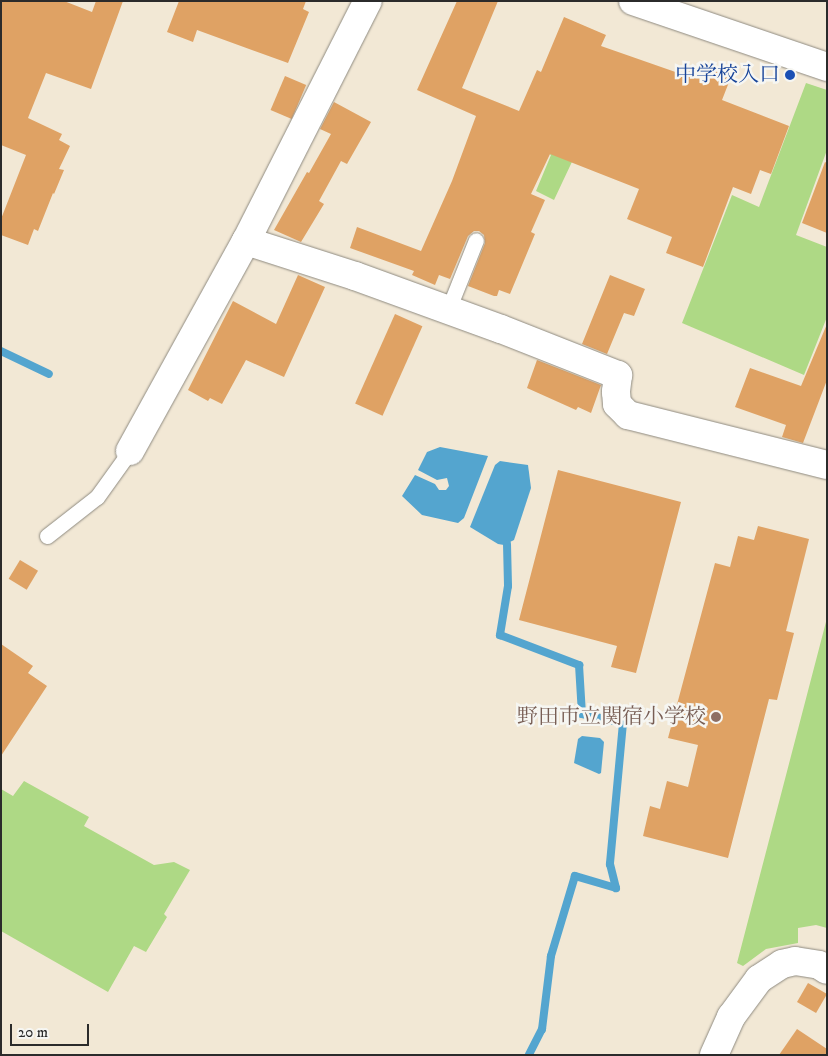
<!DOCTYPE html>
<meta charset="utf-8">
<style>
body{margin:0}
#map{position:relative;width:828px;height:1056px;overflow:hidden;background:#f2e8d5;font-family:"IM FELL DW Pica","Noto Serif JP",serif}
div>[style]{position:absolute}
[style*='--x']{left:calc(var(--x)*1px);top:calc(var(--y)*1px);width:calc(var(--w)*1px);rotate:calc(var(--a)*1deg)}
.green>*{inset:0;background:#aed985}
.water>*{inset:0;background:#54a5cf}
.stream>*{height:8px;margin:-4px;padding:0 4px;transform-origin:4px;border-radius:4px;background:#54a5cf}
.building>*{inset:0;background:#dfa264;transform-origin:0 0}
.roads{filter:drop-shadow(0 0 1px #8e8a80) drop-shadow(0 0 1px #8e8a80)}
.service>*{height:15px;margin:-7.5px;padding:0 7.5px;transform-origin:7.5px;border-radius:7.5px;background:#fff}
.minor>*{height:28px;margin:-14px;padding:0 14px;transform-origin:14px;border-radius:14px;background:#fff}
.primary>*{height:28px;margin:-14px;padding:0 14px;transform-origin:14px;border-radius:14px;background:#fff}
.dots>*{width:14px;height:14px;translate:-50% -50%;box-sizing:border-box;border:2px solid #f6f6f2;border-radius:50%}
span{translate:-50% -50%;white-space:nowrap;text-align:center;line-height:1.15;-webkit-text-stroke:5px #f6f6f2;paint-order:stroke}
.transit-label{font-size:21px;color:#164399}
.right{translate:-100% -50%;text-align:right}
.education-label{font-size:21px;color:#785e54}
.frame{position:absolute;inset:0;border:2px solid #2b2b2b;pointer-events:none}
.scale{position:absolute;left:10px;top:1024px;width:79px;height:22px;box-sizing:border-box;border:2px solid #2b2b2b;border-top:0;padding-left:6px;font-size:15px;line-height:18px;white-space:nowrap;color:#2b2b2b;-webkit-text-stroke:4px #f6f6f2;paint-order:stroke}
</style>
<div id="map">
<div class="green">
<div style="clip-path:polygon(806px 83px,827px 90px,827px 150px,796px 235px,827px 247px,827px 317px,804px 375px,682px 323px,732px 195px,759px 207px)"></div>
<div style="clip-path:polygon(603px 96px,554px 200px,536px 191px,551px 155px,544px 151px)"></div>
<div style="clip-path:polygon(827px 618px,827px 928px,816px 925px,798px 928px,798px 943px,766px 949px,743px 966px,737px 963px)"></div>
<div style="clip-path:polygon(24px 781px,89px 817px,84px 826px,154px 865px,174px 862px,190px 870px,164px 914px,167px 917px,146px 952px,134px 946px,108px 992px,1px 931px,1px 789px,13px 796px)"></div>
</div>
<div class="water">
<div style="clip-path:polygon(440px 447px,488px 456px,464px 518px,458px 523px,422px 515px,402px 496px,415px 475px,435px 484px,439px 490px,446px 490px,449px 486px,447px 478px,437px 480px,418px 470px,427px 452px)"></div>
<div style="clip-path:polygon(500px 461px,528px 465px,531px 488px,514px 540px,504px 545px,498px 544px,470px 527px,495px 465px)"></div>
<div style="clip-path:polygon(582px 736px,600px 738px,604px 742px,601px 773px,599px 774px,574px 763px,578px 739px)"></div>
</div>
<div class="stream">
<div style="--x:1;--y:351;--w:53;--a:25.6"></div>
<div style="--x:507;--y:544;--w:42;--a:88.6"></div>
<div style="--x:508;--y:586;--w:50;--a:99.3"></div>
<div style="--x:500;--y:635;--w:85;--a:20.8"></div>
<div style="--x:579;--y:665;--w:49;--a:86.5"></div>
<div style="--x:582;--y:714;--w:42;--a:12.4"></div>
<div style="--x:623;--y:723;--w:142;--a:95.3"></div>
<div style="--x:610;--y:864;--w:25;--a:76"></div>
<div style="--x:616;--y:888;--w:43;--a:-163.7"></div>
<div style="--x:575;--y:876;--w:84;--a:106.7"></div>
<div style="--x:551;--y:956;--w:74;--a:97"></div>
<div style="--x:542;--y:1029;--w:29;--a:117"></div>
</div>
<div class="building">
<div style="clip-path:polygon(1px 1px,64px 1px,92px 12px,96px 1px,123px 1px,91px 89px,46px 73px,28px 118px,62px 134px,59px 140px,70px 146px,59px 169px,64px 170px,54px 194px,53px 193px,38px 231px,34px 229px,28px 245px,1px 235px,1px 219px,26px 155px,1px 145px)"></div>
<div style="clip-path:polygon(179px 1px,306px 1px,303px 9px,309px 12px,288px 63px,197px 30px,193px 42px,167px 32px)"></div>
<div style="clip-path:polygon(457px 1px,498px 1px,462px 88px,519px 111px,537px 70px,541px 72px,564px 17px,606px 35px,601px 46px,684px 75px,687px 65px,703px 71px,705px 67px,731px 77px,722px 100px,789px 126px,771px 174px,760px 170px,751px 194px,733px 187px,703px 267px,666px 253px,672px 237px,627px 219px,639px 189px,550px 154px,531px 194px,545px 200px,531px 232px,535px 234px,510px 294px,499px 290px,497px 296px,494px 296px,468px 286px,485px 243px,484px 235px,479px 231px,474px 231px,468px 236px,450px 279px,439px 275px,435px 285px,412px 275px,414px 271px,350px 248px,357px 227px,421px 251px,452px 181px,476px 116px,417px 90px)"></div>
<div style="left:285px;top:76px;width:23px;height:37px;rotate:23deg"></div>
<div style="clip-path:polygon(334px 102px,371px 122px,347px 164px,341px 161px,319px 201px,324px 204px,301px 242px,274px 230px,307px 172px,309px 173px,331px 134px,320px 129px)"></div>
<div style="clip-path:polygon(825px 162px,827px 163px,827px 233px,802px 223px)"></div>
<div style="clip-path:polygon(298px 275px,325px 287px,284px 377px,246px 360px,222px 404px,210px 398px,208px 401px,188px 390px,233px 301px,276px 324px)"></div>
<div style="clip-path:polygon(610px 275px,645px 289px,634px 316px,624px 313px,607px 354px,582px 344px)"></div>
<div style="left:395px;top:314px;width:30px;height:98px;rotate:24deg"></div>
<div style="clip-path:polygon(827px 324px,827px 380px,803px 443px,782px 437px,786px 425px,735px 407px,750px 368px,801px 386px)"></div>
<div style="clip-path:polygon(537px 360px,601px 385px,591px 413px,578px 407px,576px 410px,527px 388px)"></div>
<div style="clip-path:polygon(558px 470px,681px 502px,636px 673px,611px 667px,617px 646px,519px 620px)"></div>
<div style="clip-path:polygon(758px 526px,809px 539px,786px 631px,794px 633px,777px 700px,769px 699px,728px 858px,643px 836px,650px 806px,660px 809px,667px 781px,688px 787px,698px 745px,668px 738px,715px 563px,730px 567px,738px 536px,754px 540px)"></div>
<div style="left:20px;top:560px;width:21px;height:22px;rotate:31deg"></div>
<div style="clip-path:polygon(1px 644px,33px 666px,28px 673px,47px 686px,1px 756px)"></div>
<div style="left:808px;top:983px;width:22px;height:22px;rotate:30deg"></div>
<div style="clip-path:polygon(797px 1029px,827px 1049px,827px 1055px,779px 1055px)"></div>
</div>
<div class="roads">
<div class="service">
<div style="--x:448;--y:310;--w:75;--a:-68.2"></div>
<div style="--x:47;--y:536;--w:63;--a:-38"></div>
<div style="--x:97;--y:497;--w:57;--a:-54.3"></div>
</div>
<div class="minor">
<div style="--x:246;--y:241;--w:114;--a:17.8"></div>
<div style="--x:355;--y:276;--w:155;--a:20"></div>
<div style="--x:501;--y:329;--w:126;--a:21.5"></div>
<div style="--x:618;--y:375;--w:17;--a:97"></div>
<div style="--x:616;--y:392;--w:12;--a:85"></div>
<div style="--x:617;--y:404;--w:16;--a:45"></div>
<div style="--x:628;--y:415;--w:205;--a:14.1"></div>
<div style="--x:130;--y:451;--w:240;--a:-61.1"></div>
<div style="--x:246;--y:241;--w:269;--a:-63.1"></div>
<div style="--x:714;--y:1055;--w:42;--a:-65.9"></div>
<div style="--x:731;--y:1017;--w:47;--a:-53.6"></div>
<div style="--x:759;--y:979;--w:27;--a:-33"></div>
<div style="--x:782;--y:964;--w:13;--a:-13"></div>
<div style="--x:795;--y:961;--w:24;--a:9"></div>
<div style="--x:819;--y:965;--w:9;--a:32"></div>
</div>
<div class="primary">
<div style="--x:633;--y:1;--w:205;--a:18.8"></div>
</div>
</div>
<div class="dots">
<div style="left:790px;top:75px;background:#1a4fb4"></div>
<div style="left:716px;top:717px;background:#8d6e63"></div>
</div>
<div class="transit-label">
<span class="right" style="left:780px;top:75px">中学校入口</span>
</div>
<div class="education-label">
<span class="right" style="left:706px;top:717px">野田市立関宿小学校</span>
</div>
<div class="frame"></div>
<div class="scale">20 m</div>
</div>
